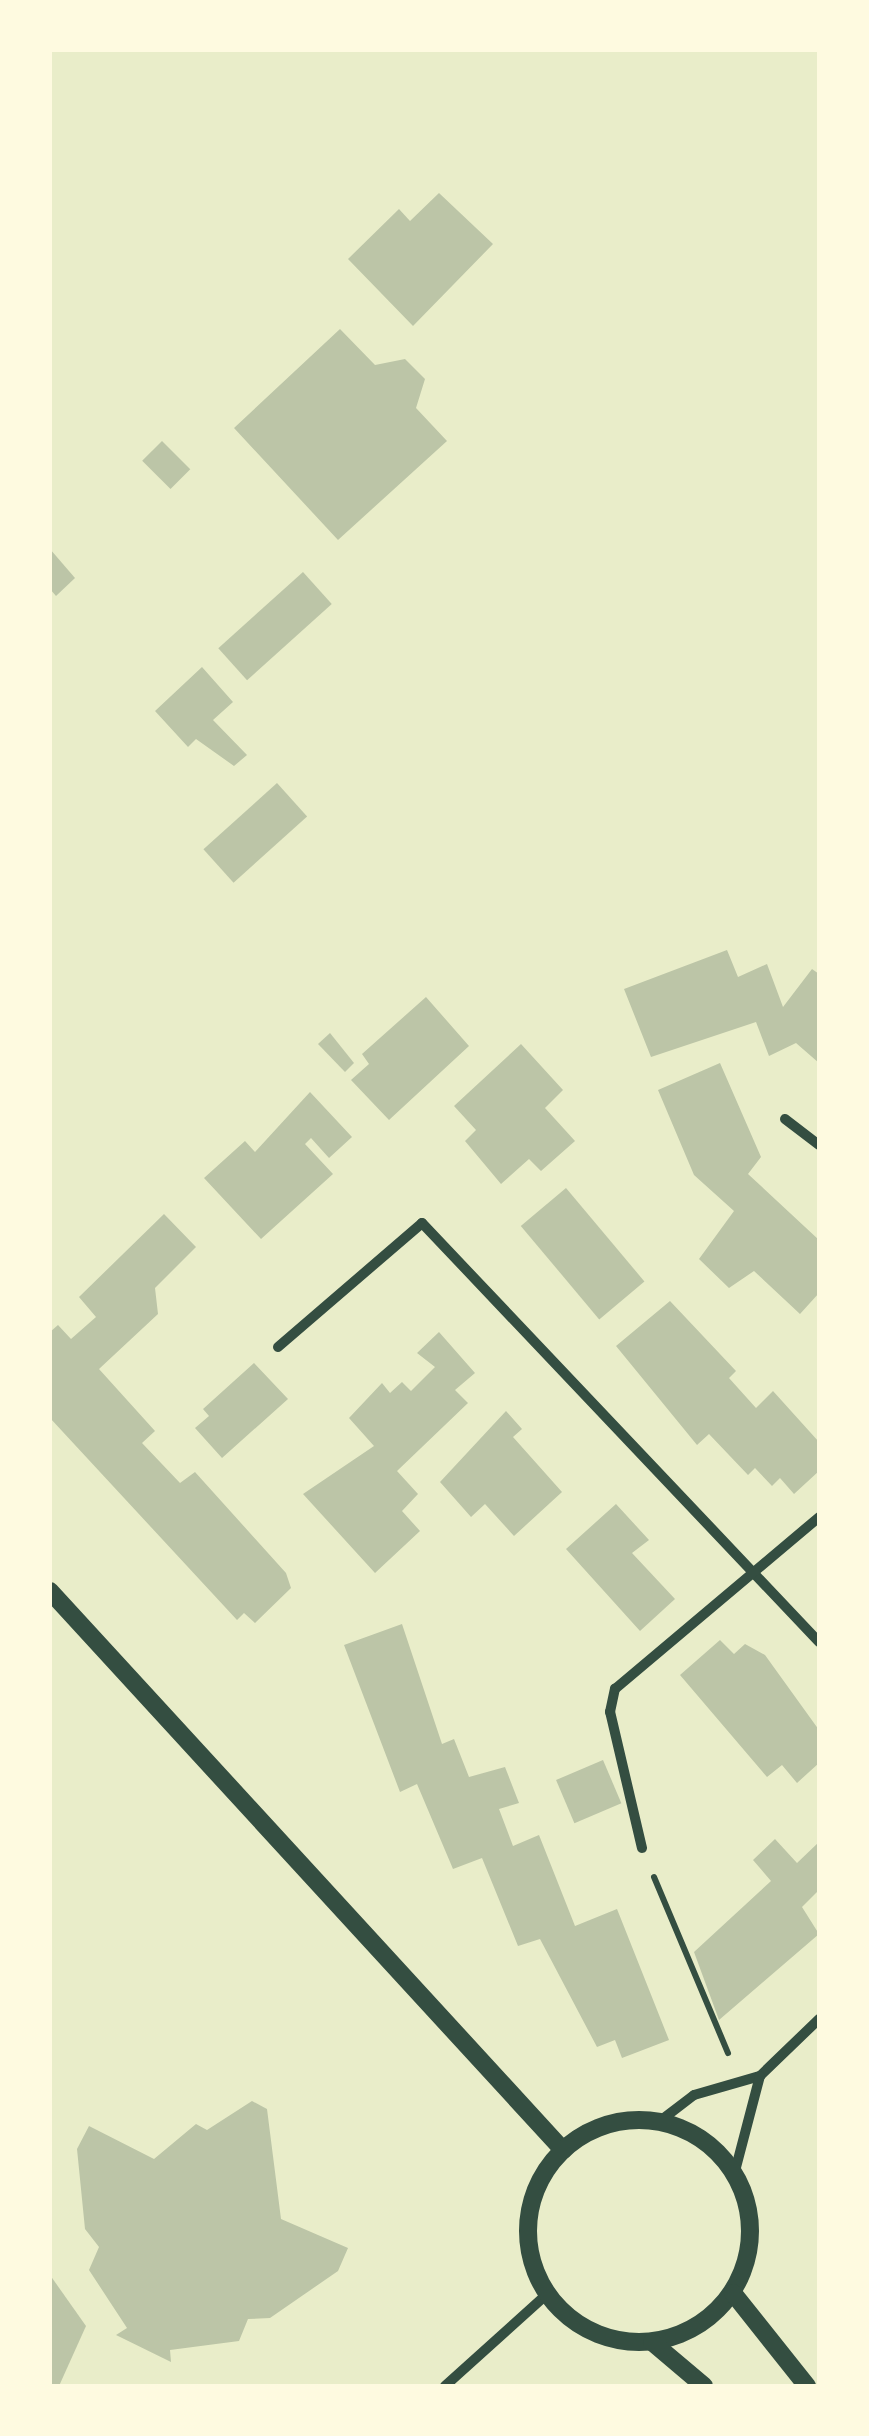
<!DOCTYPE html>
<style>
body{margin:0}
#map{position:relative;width:869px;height:2436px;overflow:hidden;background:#e9edc9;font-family:Commissioner,sans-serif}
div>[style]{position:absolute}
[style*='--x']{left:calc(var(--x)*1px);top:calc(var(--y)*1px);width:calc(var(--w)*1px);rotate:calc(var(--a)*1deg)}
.building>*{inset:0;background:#bcc5a7;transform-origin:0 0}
.path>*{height:6px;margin:-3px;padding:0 3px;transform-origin:3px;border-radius:3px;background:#344e41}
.minor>*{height:10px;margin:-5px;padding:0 5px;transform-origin:5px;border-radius:5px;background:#344e41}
.tertiary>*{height:18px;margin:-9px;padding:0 9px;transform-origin:9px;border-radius:9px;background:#344e41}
.tertiary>.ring{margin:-9px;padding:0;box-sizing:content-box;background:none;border:18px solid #344e41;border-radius:50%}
span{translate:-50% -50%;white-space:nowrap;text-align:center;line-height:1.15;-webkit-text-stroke:9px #fefae0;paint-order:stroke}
.frame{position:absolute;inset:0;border:52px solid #fefae0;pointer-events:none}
</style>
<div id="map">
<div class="building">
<div style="clip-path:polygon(439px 193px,493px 244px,413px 326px,348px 259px,399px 209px,410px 221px)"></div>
<div style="clip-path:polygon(340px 329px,375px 365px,405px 359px,425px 379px,416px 408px,447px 441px,338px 540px,234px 428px)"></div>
<div style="left:162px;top:441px;width:40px;height:28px;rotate:45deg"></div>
<div style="clip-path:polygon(50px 549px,75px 578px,56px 596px,50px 589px)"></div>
<div style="left:303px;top:572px;width:43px;height:114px;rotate:48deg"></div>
<div style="clip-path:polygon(202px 667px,233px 702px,213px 720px,247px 755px,234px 766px,196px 739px,188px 747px,155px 711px)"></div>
<div style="left:277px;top:783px;width:45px;height:99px;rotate:48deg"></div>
<div style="clip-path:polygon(727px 950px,738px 977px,767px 964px,783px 1007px,812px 969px,819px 974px,819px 1063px,796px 1043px,769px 1056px,756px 1022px,651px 1057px,624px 989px)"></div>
<div style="clip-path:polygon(426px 997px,469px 1046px,389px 1120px,351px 1080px,369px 1064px,362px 1054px)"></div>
<div style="clip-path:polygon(330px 1033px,354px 1063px,345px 1072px,318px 1044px)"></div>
<div style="clip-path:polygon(521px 1044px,563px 1090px,545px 1108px,575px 1141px,541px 1171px,529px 1159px,501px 1184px,465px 1141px,476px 1130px,454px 1106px)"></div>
<div style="clip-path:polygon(720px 1063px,761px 1157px,748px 1174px,819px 1240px,819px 1293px,800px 1314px,754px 1271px,729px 1288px,699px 1259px,734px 1211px,694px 1175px,658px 1090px)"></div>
<div style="clip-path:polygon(310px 1092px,352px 1137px,329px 1158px,311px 1138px,305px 1144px,333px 1174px,261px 1239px,204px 1178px,245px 1141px,255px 1152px)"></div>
<div style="left:566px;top:1188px;width:122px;height:59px;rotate:50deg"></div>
<div style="clip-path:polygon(164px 1214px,196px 1247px,155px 1288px,158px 1314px,99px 1369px,155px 1431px,142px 1443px,180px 1483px,195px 1472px,286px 1573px,291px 1588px,255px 1623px,244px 1613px,237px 1620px,50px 1418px,50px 1332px,58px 1325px,71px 1339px,96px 1317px,79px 1297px)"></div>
<div style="clip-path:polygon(670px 1301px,736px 1371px,729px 1378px,756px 1408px,773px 1391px,819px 1442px,819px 1471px,794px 1494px,780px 1478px,772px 1486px,755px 1468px,748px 1475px,709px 1434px,697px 1445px,616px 1346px)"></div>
<div style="clip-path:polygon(439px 1332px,475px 1373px,455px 1390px,468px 1403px,397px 1471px,418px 1494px,402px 1511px,420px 1531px,375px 1573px,303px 1494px,374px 1446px,349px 1418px,382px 1383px,390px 1393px,402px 1382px,411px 1391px,435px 1367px,417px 1353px)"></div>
<div style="clip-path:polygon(254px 1363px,288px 1399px,222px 1458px,195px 1428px,209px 1416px,203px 1409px)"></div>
<div style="clip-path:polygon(506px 1411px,522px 1429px,513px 1437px,562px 1492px,514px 1536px,485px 1504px,471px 1517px,440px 1482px)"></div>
<div style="clip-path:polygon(616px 1504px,649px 1540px,632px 1553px,675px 1599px,640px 1631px,566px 1549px)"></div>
<div style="clip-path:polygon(402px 1624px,442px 1744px,454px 1739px,469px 1777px,505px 1767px,519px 1803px,499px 1809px,513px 1846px,539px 1835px,575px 1926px,617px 1909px,669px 2040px,622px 2058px,615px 2040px,597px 2047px,540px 1939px,518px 1946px,482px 1858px,453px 1869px,417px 1784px,400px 1792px,344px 1645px)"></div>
<div style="clip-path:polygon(720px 1640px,734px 1654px,745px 1644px,765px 1655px,819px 1730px,819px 1763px,797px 1783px,782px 1765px,767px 1777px,680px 1675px)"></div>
<div style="left:603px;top:1760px;width:47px;height:51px;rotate:67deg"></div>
<div style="clip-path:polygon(775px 1839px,797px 1863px,819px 1842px,819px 1890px,802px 1907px,819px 1934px,719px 2020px,694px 1952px,771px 1881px,753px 1860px)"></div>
<div style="clip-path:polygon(252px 2101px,267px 2109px,281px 2219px,348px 2248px,338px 2271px,270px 2318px,248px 2319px,239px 2341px,170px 2350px,171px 2362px,116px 2335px,127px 2328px,89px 2270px,99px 2247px,85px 2229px,77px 2149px,89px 2126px,154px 2159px,196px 2124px,207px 2130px)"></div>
<div style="clip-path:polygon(50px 2275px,86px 2326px,59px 2386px,50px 2386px)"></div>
</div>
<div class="path">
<div style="--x:654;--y:1877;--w:191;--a:67.2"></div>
</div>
<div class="minor">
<div style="--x:785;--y:1119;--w:43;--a:37.4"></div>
<div style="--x:278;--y:1347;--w:190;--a:-40.7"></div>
<div style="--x:422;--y:1223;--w:577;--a:46.54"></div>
<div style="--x:642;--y:1848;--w:140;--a:-103.2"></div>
<div style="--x:610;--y:1712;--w:24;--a:-78"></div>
<div style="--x:615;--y:1689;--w:267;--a:-40.1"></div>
<div style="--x:660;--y:2121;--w:43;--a:-37.4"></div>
<div style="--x:694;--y:2095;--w:69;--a:-16.1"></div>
<div style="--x:760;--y:2076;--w:82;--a:-44"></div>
<div style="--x:734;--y:2175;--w:102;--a:-75.3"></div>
<div style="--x:445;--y:2386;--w:137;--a:-42"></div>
</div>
<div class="tertiary">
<div style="--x:50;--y:1591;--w:759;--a:47.46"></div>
<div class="ring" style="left:528px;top:2120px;width:204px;height:204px"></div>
<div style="--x:733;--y:2293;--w:119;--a:51.5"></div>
<div style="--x:652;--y:2342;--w:68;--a:40.2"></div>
</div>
<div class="frame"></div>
</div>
